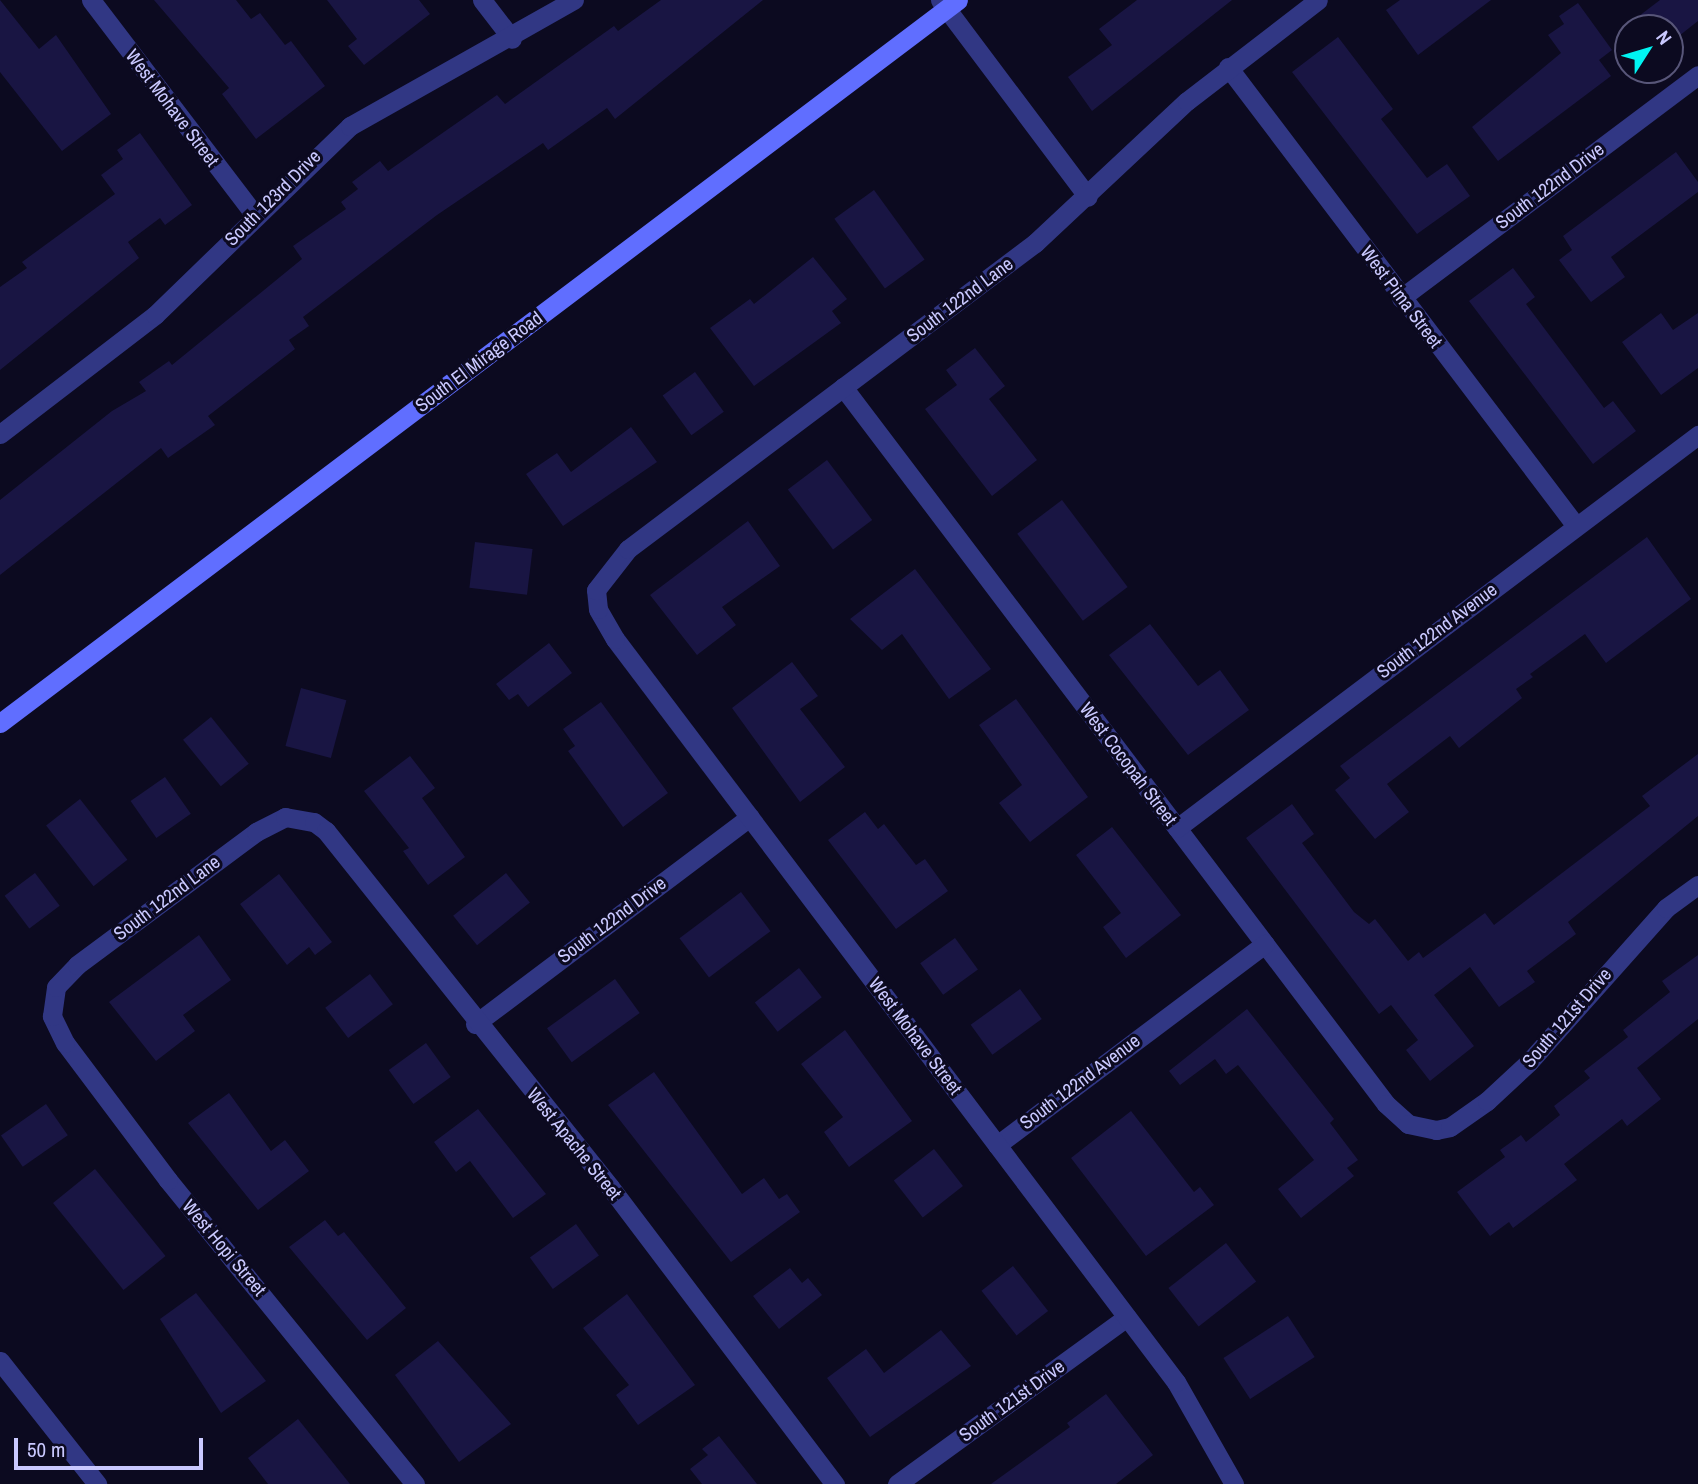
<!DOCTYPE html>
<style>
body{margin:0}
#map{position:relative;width:1698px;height:1484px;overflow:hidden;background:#0c0a20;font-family:"Archivo Narrow",sans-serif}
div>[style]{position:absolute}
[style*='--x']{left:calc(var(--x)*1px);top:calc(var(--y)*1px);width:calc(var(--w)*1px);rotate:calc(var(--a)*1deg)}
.building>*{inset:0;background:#191543;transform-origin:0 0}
.minor>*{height:19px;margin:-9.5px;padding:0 9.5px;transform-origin:9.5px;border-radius:9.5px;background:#313784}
.tertiary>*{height:19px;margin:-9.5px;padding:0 9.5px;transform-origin:9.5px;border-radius:9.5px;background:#313784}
.secondary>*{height:19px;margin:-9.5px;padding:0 9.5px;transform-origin:9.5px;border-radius:9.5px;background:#606eff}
span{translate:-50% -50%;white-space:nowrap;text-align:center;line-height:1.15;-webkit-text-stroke:6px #0c0a20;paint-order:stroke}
.street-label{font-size:19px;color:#cac9ff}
.north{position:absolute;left:1614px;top:14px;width:70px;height:70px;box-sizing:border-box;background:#0c0a20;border:2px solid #585679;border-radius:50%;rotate:53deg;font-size:19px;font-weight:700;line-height:28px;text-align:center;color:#cac9ff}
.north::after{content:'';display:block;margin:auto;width:24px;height:32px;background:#00f4f2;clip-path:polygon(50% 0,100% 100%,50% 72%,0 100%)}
.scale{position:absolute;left:14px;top:1438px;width:189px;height:32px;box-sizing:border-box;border:4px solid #cac9ff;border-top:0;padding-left:9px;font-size:21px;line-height:24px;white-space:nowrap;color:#cac9ff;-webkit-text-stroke:5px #0c0a20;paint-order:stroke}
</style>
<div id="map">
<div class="building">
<div style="clip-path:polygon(0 0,39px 49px,56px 35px,111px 114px,62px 151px,0 72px)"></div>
<div style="clip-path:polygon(154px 0,236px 0,251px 19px,260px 13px,285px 45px,291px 41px,325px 86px,256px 139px,222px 94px,229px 88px)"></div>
<div style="clip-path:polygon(327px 0,419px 0,430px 14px,364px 65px,348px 46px,357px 39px)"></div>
<div style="clip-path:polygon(661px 0,763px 0,615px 119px,607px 108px,548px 150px,543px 143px,437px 215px,303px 317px,309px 326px,289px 340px,295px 349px,208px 416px,215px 425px,168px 458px,161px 448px,0 575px,0 500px,112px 411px,146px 391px,139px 382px,169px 361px,172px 365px,302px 259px,293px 246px,346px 209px,341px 202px,358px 189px,352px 182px,380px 161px,388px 171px,497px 95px,505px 104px,614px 26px,618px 31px)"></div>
<div style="clip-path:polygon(1137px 0,1232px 0,1092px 111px,1068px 77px,1112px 45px,1099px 29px)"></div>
<div style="clip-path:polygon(1400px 0,1491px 0,1418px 55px,1386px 10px)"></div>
<div style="clip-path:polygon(1660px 0,1698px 0,1698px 21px,1670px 43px,1670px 28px,1648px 28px,1639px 16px)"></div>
<div style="clip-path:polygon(1578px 3px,1612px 50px,1599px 60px,1611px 76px,1498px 161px,1472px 127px,1561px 53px,1548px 35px,1564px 24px,1559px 16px)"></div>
<div style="clip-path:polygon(1338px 37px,1393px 109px,1381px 119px,1427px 178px,1447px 164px,1470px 196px,1417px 234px,1292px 72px)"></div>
<div style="clip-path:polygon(140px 133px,192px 205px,165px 225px,160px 218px,128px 242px,139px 258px,0 370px,0 287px,27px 268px,22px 262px,115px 194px,101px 175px,123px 159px,117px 150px)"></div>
<div style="clip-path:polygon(1676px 152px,1698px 182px,1698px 192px,1611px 257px,1625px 277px,1591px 302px,1559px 260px,1572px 250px,1563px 236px)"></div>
<div style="left:874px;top:190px;width:86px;height:49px;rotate:54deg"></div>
<div style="clip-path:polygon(813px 257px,847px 299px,832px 311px,841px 323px,754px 386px,710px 328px,750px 299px,754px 304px)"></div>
<div style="clip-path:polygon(1513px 268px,1535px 297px,1526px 304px,1604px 408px,1613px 401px,1636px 431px,1593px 464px,1469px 301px)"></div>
<div style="clip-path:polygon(1661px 313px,1673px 330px,1698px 313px,1698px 368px,1661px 395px,1622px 342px)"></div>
<div style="clip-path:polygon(975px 348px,1005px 386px,989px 399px,1037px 460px,992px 496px,925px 409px,957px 385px,946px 370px)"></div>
<div style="left:695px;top:372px;width:49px;height:40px;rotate:54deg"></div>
<div style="clip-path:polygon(631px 427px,657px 462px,563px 526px,526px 474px,557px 453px,571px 472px)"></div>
<div style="left:827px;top:460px;width:75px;height:49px;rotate:53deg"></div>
<div style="left:1062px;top:500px;width:109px;height:56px;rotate:53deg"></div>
<div style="clip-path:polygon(748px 521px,780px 566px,722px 607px,736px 625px,697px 655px,650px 595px)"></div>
<div style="clip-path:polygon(1647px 537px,1691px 599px,1606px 663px,1585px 634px,1530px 674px,1533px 677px,1516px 689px,1522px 698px,1459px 748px,1450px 736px,1387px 784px,1409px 812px,1375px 839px,1335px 790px,1350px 778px,1340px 766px)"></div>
<div style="left:475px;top:542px;width:58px;height:46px;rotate:7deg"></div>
<div style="clip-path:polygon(915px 569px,991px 669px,949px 699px,902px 634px,882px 650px,850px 619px)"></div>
<div style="clip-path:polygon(1150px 624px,1198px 686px,1220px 670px,1249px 710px,1188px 755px,1109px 655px)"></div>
<div style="clip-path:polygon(549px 643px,572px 673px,528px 707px,518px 694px,509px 700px,496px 684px)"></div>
<div style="clip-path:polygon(792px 662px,818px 696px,800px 709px,845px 767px,800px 802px,732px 708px)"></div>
<div style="left:301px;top:688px;width:47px;height:60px;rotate:15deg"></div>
<div style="clip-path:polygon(1016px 699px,1088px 797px,1030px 842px,999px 803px,1022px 785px,979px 725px)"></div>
<div style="clip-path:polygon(601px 702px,668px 793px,623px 827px,568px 751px,575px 746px,563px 729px)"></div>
<div style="left:211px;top:717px;width:60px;height:36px;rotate:51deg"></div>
<div style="clip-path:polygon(1698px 754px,1698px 816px,1568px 922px,1576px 934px,1527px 971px,1535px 982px,1499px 1007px,1470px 967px,1434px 995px,1474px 1046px,1430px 1081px,1406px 1050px,1418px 1040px,1391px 1005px,1379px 1014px,1246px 838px,1292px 804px,1314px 834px,1302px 843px,1354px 912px,1369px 924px,1375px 919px,1408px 961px,1419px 952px,1423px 958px,1485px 913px,1494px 925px,1650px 806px,1642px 796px)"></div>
<div style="clip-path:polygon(410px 756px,435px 788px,422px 798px,465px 857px,428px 885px,403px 851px,409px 848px,364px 791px)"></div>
<div style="left:165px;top:777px;width:45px;height:42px;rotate:55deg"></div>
<div style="left:80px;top:799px;width:77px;height:43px;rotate:52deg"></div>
<div style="clip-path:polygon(865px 812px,878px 829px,884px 824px,916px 865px,925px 859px,948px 891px,896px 929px,828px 840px)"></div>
<div style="clip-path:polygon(1112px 827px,1181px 915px,1126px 958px,1103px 927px,1121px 913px,1076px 855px)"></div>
<div style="left:35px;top:873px;width:41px;height:38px;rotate:53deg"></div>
<div style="left:506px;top:873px;width:38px;height:68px;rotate:51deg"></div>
<div style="clip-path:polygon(279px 874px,332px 942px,315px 955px,309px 947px,287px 965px,240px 904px)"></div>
<div style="left:741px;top:892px;width:49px;height:77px;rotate:53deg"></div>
<div style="clip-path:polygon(199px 935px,231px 980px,183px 1015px,195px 1031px,156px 1061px,109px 1002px)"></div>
<div style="left:955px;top:938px;width:39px;height:43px;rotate:54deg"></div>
<div style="clip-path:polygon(1698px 955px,1698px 1019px,1637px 1068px,1661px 1099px,1627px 1126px,1622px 1119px,1564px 1164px,1577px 1180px,1513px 1228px,1509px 1222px,1490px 1236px,1457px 1192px,1505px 1157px,1500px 1150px,1521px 1135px,1526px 1142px,1560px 1115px,1554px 1106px,1590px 1078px,1584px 1071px,1628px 1037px,1623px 1030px,1670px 992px,1662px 981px)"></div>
<div style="left:799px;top:968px;width:37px;height:56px;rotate:52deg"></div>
<div style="left:370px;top:974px;width:38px;height:56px;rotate:53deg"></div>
<div style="left:615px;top:979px;width:42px;height:84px;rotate:54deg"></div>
<div style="left:1020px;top:989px;width:37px;height:61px;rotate:54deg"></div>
<div style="clip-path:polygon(1247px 1009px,1334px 1119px,1330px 1123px,1358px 1160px,1347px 1168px,1354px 1176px,1301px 1218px,1278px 1189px,1314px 1160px,1238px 1065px,1226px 1074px,1215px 1059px,1180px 1085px,1169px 1071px)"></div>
<div style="clip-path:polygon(845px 1030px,912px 1121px,849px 1167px,824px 1132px,843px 1117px,801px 1064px)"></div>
<div style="left:426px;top:1043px;width:42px;height:46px;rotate:54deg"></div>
<div style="clip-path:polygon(654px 1072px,742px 1194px,764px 1178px,779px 1199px,787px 1194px,800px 1212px,731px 1262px,608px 1105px)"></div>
<div style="clip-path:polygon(229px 1093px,271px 1151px,285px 1140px,309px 1171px,258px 1210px,188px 1123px)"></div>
<div style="left:46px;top:1104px;width:38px;height:55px;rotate:55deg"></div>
<div style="clip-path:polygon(478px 1109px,546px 1194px,513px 1218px,470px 1161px,456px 1172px,434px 1142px)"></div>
<div style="clip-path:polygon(1131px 1111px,1194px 1192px,1200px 1187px,1214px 1205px,1146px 1256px,1071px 1158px)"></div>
<div style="left:934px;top:1149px;width:47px;height:51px;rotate:52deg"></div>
<div style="left:95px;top:1169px;width:112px;height:54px;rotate:51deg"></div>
<div style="clip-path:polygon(325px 1220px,338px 1236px,344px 1232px,406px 1308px,367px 1340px,289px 1247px)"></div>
<div style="left:576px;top:1224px;width:39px;height:57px;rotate:54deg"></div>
<div style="left:1226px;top:1243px;width:49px;height:73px;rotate:52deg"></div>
<div style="left:1013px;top:1266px;width:57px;height:40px;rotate:52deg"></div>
<div style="clip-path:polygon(790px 1268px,802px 1283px,808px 1278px,822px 1295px,779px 1329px,753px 1296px)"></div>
<div style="clip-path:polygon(196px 1293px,266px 1381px,221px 1413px,160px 1319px)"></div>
<div style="clip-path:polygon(627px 1294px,695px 1385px,638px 1425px,616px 1395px,629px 1385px,583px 1328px)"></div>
<div style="left:1288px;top:1316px;width:49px;height:77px;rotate:57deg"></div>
<div style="clip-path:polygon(941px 1330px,971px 1366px,870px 1437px,827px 1378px,866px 1349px,884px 1373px)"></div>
<div style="clip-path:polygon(438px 1341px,511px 1424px,459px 1462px,395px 1375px)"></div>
<div style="clip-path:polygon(1106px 1394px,1153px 1455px,1116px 1484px,991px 1484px,1070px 1427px,1067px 1423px)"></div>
<div style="clip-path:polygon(298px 1419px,350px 1484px,268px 1484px,248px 1458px)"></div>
<div style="clip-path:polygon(719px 1436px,757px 1484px,702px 1484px,690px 1469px,708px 1455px,702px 1449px)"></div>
</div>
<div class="minor">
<div style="--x:91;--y:0;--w:270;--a:52.7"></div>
<div style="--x:482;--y:0;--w:49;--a:52.4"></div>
<div style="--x:940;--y:0;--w:246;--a:53.1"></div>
<div style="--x:1228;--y:67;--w:576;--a:52.83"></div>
<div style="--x:1401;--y:298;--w:371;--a:-36.9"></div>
<div style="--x:843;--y:387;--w:899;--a:52.86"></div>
<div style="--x:1386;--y:1104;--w:30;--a:42"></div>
<div style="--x:1408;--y:1124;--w:29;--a:12"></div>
<div style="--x:1436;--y:1130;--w:14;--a:-12"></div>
<div style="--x:1450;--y:1127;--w:45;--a:-35.1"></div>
<div style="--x:1487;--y:1101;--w:57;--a:-42.9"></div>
<div style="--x:1529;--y:1062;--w:206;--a:-48.3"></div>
<div style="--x:1666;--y:908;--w:39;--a:-36"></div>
<div style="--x:0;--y:434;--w:195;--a:-37.5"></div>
<div style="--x:155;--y:315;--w:272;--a:-44.1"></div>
<div style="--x:350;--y:126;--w:257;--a:-29.4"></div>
<div style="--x:1177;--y:828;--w:653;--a:-37.03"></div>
<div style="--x:475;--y:1024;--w:344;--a:-37"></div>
<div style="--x:997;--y:1145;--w:335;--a:-36.9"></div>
<div style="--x:415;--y:1484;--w:392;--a:-129.1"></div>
<div style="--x:168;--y:1180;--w:171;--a:-126.9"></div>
<div style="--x:65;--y:1043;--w:30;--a:-116"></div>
<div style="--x:52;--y:1016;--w:29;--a:-82"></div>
<div style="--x:56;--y:987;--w:30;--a:-46"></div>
<div style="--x:77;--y:965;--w:223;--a:-36.6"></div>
<div style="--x:256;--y:832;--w:33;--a:-27"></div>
<div style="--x:285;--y:817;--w:29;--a:10"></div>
<div style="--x:314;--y:822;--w:15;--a:37"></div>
<div style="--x:326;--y:831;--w:455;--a:51.4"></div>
<div style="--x:610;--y:1187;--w:373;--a:52.9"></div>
<div style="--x:897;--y:1484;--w:284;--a:-36"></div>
<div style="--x:1234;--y:1484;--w:117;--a:-119.6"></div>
<div style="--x:1176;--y:1382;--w:931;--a:-127.05"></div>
<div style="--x:615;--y:639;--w:34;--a:-120"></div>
<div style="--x:598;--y:609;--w:19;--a:-96"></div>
<div style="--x:596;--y:590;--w:52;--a:-52"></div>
<div style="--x:628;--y:549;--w:509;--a:-36.94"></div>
<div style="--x:1035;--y:243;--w:208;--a:-43.1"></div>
<div style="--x:1187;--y:101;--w:165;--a:-37.6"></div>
</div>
<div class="tertiary">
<div style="--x:0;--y:1361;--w:157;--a:51.7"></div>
</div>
<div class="secondary">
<div style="--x:0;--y:723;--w:1200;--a:-37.04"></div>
</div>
<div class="street-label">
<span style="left:172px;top:108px;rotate:53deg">West Mohave Street</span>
<span style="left:1550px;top:186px;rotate:-37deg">South 122nd Drive</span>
<span style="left:273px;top:198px;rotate:-45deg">South 123rd Drive</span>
<span style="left:1401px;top:297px;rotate:53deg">West Pima Street</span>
<span style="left:960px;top:300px;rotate:-37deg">South 122nd Lane</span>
<span style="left:479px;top:362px;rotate:-37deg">South El Mirage Road</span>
<span style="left:1437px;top:631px;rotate:-37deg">South 122nd Avenue</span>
<span style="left:1128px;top:764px;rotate:53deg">West Cocopah Street</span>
<span style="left:167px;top:898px;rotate:-37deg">South 122nd Lane</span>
<span style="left:612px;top:920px;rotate:-37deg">South 122nd Drive</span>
<span style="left:1567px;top:1018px;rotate:-49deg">South 121st Drive</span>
<span style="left:915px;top:1036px;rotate:53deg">West Mohave Street</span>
<span style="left:1080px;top:1082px;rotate:-37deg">South 122nd Avenue</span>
<span style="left:574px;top:1144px;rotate:51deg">West Apache Street</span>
<span style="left:224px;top:1248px;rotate:50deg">West Hopi Street</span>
<span style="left:1012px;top:1401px;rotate:-36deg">South 121st Drive</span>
</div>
<div class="north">N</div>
<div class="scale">50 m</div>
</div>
